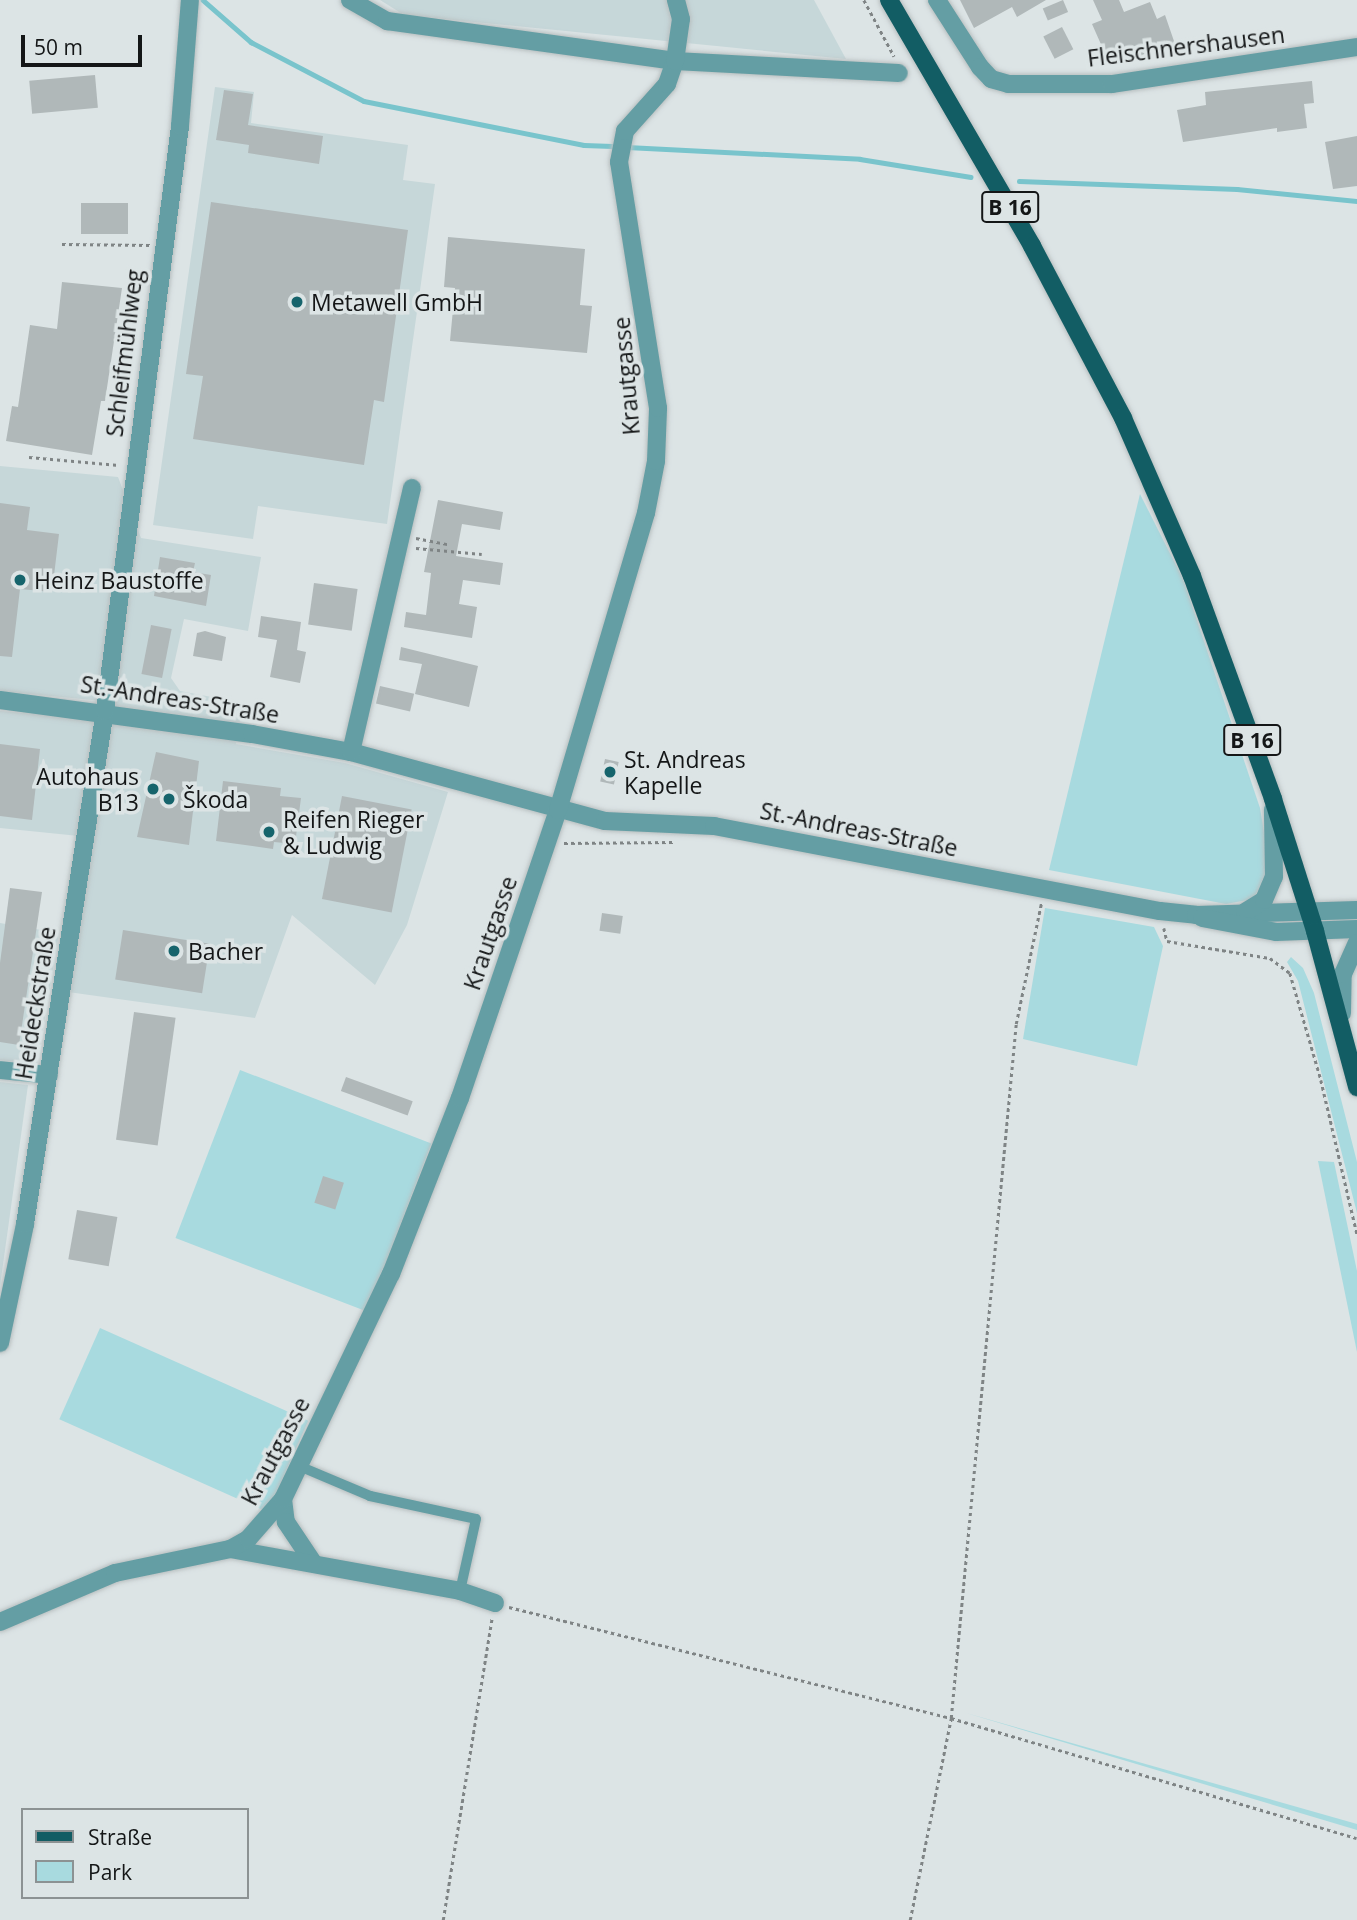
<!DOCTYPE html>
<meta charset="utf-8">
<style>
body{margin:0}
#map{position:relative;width:1357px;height:1920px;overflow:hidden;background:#dce4e5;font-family:"Open Sans",sans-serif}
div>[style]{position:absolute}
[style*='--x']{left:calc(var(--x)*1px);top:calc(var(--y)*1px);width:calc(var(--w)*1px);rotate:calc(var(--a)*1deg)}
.built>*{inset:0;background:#c6d7d9}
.green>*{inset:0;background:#a8dadf;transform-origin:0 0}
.stream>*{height:4.5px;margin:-2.25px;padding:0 2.25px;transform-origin:2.25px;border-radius:2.25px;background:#79c4cc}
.building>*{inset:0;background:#b0b8b9;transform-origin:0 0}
.path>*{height:2.5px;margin-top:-1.25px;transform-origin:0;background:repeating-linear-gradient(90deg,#7f8485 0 3.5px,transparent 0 7px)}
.roads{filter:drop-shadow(0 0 2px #b8bfc0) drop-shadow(0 0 2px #b8bfc0)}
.service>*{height:10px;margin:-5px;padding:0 5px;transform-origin:5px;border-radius:5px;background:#649ea4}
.minor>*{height:18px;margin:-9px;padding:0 9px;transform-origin:9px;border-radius:9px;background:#649ea4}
.primary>*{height:18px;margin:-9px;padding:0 9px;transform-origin:9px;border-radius:9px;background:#125d64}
.dots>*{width:19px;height:19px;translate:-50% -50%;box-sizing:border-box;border:4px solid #dce4e5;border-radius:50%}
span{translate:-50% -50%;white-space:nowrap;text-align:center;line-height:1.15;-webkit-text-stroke:7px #dce4e5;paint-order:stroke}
.shield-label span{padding:2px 5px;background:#dce4e5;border:2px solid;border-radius:5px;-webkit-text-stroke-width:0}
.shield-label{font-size:21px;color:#141617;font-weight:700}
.street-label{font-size:23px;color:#141617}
.poi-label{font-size:23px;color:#141617}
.left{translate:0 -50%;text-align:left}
.right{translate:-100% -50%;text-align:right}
.legend{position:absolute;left:21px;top:1808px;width:228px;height:91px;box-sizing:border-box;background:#dce4e5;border:2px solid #8c9293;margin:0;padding:9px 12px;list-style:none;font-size:21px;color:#141617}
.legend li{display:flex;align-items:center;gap:14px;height:35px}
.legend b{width:35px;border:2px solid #8c9293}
.scale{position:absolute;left:21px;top:35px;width:121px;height:32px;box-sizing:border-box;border:4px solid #141617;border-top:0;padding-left:9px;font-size:21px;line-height:24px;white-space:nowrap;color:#141617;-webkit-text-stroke:5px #dce4e5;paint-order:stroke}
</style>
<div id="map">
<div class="built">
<div style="clip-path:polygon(380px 0,814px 0,846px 59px,404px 15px)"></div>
<div style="clip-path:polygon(215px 87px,254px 92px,251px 123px,408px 145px,403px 180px,435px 184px,387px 524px,258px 506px,253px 539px,153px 525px)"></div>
<div style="clip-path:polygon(0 466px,118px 477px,141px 538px,261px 557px,248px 631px,184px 619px,171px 678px,180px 691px,243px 703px,236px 744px,345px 763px,448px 792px,407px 925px,375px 985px,292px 915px,255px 1018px,68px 992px,113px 702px,0 691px)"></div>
<div style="clip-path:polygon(0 711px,98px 719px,79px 836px,0 828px)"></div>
<div style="clip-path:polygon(0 923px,59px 933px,37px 1064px,0 1060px)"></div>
<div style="clip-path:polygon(0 1082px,28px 1085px,0 1286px)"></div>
</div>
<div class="green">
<div style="clip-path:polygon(1140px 494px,1183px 579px,1260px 808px,1270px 869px,1253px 899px,1226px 904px,1049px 870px)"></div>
<div style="clip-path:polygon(1045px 908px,1154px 927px,1163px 946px,1137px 1066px,1023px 1039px)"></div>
<div style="clip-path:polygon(1291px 957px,1303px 968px,1314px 993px,1357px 1162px,1357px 1213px,1298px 981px,1287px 962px)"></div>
<div style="left:240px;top:1070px;width:205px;height:180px;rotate:21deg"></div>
<div style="clip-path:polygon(1318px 1161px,1334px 1162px,1357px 1271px,1357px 1352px)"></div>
<div style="left:100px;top:1328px;width:228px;height:100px;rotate:24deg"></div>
<div style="clip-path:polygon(966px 1713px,1357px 1824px,1357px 1830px)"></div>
</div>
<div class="stream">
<div style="--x:203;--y:0;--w:64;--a:41.2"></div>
<div style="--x:251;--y:42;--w:127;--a:27.6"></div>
<div style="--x:364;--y:101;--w:224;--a:11.3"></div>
<div style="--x:584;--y:145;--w:35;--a:2"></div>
<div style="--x:627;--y:147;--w:233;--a:2.9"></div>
<div style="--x:860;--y:159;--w:112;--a:9.2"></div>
<div style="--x:1019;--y:181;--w:218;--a:2.1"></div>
<div style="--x:1237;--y:189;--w:121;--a:5.7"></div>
</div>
<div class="building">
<div style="clip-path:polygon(960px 0,1046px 0,1017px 17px,1012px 7px,974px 28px)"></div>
<div style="left:1063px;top:0;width:13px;height:22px;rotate:67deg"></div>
<div style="clip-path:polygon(1093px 0,1119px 0,1124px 12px,1150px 2px,1157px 19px,1165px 15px,1175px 44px,1111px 67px,1092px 24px,1102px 20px)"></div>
<div style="left:1062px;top:27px;width:25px;height:21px;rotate:63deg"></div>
<div style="left:95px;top:75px;width:33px;height:66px;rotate:85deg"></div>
<div style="clip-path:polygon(1312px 81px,1314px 103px,1304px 104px,1307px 128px,1277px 132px,1277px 128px,1183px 142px,1177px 110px,1206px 105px,1205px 92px)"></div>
<div style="clip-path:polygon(224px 90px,253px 94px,248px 125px,323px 136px,319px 164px,248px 153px,249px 145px,216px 140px)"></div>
<div style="clip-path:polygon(1357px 136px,1357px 186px,1333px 189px,1325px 142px)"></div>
<div style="clip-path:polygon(211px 202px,408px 230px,384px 402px,374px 400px,364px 465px,193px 439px,203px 376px,186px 374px)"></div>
<div style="left:128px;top:203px;width:31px;height:47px;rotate:90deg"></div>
<div style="clip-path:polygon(448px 237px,585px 249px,580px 305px,592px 306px,587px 353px,450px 341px,455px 288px,444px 287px)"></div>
<div style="clip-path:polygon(62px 282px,122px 288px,105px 401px,101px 401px,92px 455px,6px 441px,12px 406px,18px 407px,30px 325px,57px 329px)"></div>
<div style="clip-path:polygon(438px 500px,503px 512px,500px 530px,462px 524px,456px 556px,503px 563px,500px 585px,463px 580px,459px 604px,477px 607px,472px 638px,404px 627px,406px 612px,426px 615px,431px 573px,424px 572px)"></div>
<div style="clip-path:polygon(0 503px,30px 507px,27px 530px,59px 534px,52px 592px,20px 589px,12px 657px,0 656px)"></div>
<div style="clip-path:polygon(160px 557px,195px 563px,193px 572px,211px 575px,206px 606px,154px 596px)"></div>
<div style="left:314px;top:583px;width:44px;height:42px;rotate:8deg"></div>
<div style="clip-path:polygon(261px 616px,301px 622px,297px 650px,306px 652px,300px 683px,270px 677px,277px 640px,258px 637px)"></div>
<div style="left:151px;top:625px;width:21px;height:50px;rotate:11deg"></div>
<div style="clip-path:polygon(205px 631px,226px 637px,222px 661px,193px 656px,197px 633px)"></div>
<div style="clip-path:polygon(401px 647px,478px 666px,469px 707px,415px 694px,422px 664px,399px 660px)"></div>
<div style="left:380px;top:686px;width:35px;height:18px;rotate:13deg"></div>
<div style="clip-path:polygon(0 744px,40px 749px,32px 820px,0 816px)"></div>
<div style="clip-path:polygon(156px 752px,199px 761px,189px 845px,137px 837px)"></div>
<div style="left:605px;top:759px;width:14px;height:23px;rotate:12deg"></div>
<div style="clip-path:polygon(223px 781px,281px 788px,280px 796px,301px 798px,295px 844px,274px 842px,273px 849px,216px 841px)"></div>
<div style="left:342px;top:796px;width:71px;height:105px;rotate:11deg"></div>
<div style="clip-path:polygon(10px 888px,42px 892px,19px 1045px,0 1042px,0 963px)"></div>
<div style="left:602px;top:913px;width:21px;height:18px;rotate:8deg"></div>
<div style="left:123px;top:930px;width:88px;height:50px;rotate:9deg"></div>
<div style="left:134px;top:1012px;width:42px;height:129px;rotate:8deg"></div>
<div style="left:346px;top:1077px;width:71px;height:15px;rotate:20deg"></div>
<div style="left:323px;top:1176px;width:22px;height:28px;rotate:18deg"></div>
<div style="left:77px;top:1210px;width:41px;height:50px;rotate:10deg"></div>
</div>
<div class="path">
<div style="--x:864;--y:0;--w:64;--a:61.8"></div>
<div style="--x:62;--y:244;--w:88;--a:0.7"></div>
<div style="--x:29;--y:457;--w:90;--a:5.1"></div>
<div style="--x:416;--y:538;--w:32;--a:11"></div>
<div style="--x:416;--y:548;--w:66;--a:5.2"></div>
<div style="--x:564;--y:843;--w:109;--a:-0.5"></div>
<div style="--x:1164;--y:928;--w:13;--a:77"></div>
<div style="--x:1167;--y:941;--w:104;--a:9.4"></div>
<div style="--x:1270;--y:958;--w:25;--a:37"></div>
<div style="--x:1290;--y:973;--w:111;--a:73.8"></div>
<div style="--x:1321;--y:1080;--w:158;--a:76.8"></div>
<div style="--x:509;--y:1607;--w:456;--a:14.1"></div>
<div style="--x:951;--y:1718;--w:423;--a:16.5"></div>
<div style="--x:443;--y:1920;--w:305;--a:-80.8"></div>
<div style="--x:910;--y:1920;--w:206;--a:-78.5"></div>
<div style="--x:951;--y:1718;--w:697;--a:-84.65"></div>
<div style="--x:1016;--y:1024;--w:123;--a:-78.2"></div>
</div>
<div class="roads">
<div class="service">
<div style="--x:299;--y:1466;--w:77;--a:22.9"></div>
<div style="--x:370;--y:1496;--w:108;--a:12.2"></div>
<div style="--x:476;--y:1519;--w:74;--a:102.5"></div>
</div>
<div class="minor">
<div style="--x:350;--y:0;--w:43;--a:29.6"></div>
<div style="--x:387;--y:21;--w:291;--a:7.9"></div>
<div style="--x:675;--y:61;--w:224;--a:3.1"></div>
<div style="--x:937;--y:0;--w:80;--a:57.3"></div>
<div style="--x:980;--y:67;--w:16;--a:47"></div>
<div style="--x:991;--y:79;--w:18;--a:16"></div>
<div style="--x:1008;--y:84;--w:104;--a:0"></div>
<div style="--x:1112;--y:84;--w:248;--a:-8.6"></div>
<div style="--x:0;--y:700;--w:254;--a:7.7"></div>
<div style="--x:252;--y:734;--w:101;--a:10.3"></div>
<div style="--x:351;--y:752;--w:263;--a:15.2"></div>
<div style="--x:605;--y:821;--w:109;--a:2.6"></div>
<div style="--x:714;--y:826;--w:454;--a:10.8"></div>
<div style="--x:1160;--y:911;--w:36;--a:6"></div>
<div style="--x:1196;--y:915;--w:161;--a:-1.8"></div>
<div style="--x:351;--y:752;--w:271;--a:-77"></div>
<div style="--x:1245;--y:912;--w:22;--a:-32"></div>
<div style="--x:1264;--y:900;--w:25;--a:-67"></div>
<div style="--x:1274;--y:877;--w:67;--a:-90.9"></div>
<div style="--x:1202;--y:918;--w:75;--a:10.7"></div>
<div style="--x:1276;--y:932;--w:81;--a:-2.1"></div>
<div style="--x:1342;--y:1013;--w:39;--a:-89"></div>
<div style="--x:1343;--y:974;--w:34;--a:-66"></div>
<div style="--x:0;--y:1070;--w:49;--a:5.8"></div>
<div style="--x:0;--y:1343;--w:122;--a:-78.1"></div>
<div style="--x:25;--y:1224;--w:519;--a:-81.14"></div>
<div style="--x:105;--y:711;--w:590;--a:-82.69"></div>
<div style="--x:180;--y:126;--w:126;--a:-85.5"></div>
<div style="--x:283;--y:1499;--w:23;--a:83"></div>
<div style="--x:286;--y:1522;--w:50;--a:56.3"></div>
<div style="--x:230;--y:1549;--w:234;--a:10.3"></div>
<div style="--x:460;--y:1591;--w:37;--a:19"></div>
<div style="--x:0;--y:1622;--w:125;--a:-23.1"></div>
<div style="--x:115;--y:1573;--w:117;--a:-11.8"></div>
<div style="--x:230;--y:1549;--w:21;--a:-29"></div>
<div style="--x:248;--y:1539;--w:53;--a:-48.8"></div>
<div style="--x:283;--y:1499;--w:250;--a:-64.4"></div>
<div style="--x:391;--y:1274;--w:189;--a:-68.6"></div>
<div style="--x:460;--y:1098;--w:304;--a:-71.2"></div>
<div style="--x:558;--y:810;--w:310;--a:-73.5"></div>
<div style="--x:646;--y:513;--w:53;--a:-79.1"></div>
<div style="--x:656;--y:461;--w:53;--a:-87.8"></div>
<div style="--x:658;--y:408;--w:249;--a:-99"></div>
<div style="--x:619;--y:162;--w:32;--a:-79"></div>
<div style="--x:625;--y:131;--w:63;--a:-48.2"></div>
<div style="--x:667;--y:84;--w:24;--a:-71"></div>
<div style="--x:675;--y:61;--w:42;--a:-81.9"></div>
<div style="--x:681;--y:19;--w:20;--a:-105"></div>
</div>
<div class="primary">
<div style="--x:889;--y:0;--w:285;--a:59.8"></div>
<div style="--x:1032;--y:246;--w:195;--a:62.1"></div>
<div style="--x:1123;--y:418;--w:172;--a:66.4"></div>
<div style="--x:1192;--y:576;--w:237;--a:70"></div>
<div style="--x:1273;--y:799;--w:139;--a:72.3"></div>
<div style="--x:1315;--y:931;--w:162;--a:74.9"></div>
</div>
</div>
<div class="dots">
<div style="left:297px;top:302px;background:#16646c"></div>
<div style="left:20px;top:580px;background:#16646c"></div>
<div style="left:610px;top:772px;background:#16646c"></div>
<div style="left:153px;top:789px;background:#16646c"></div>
<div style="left:169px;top:799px;background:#16646c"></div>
<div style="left:269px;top:832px;background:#16646c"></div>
<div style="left:174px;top:951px;background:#16646c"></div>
</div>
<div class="shield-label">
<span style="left:1010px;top:207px">B 16</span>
<span style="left:1252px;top:740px">B 16</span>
</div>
<div class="street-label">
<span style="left:1186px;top:46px;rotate:-7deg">Fleischnershausen</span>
<span style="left:124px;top:353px;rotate:-83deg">Schleifmühlweg</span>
<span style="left:626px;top:376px;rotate:-95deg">Krautgasse</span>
<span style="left:180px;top:699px;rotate:9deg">St.-Andreas-Straße</span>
<span style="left:859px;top:829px;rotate:11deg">St.-Andreas-Straße</span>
<span style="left:490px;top:933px;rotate:-71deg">Krautgasse</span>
<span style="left:35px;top:1003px;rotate:-81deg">Heideckstraße</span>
<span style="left:275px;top:1451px;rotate:-62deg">Krautgasse</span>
</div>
<div class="poi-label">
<span class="left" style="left:311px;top:302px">Metawell GmbH</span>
<span class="left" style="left:34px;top:580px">Heinz Baustoffe</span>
<span class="left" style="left:624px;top:772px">St. Andreas<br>Kapelle</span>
<span class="right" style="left:139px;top:789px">Autohaus<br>B13</span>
<span class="left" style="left:183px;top:799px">Škoda</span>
<span class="left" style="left:283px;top:832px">Reifen Rieger<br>&amp; Ludwig</span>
<span class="left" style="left:188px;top:951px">Bacher</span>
</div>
<ul class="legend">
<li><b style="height:9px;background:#125d64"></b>Straße</li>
<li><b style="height:19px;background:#a8dadf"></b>Park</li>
</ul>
<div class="scale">50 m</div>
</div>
